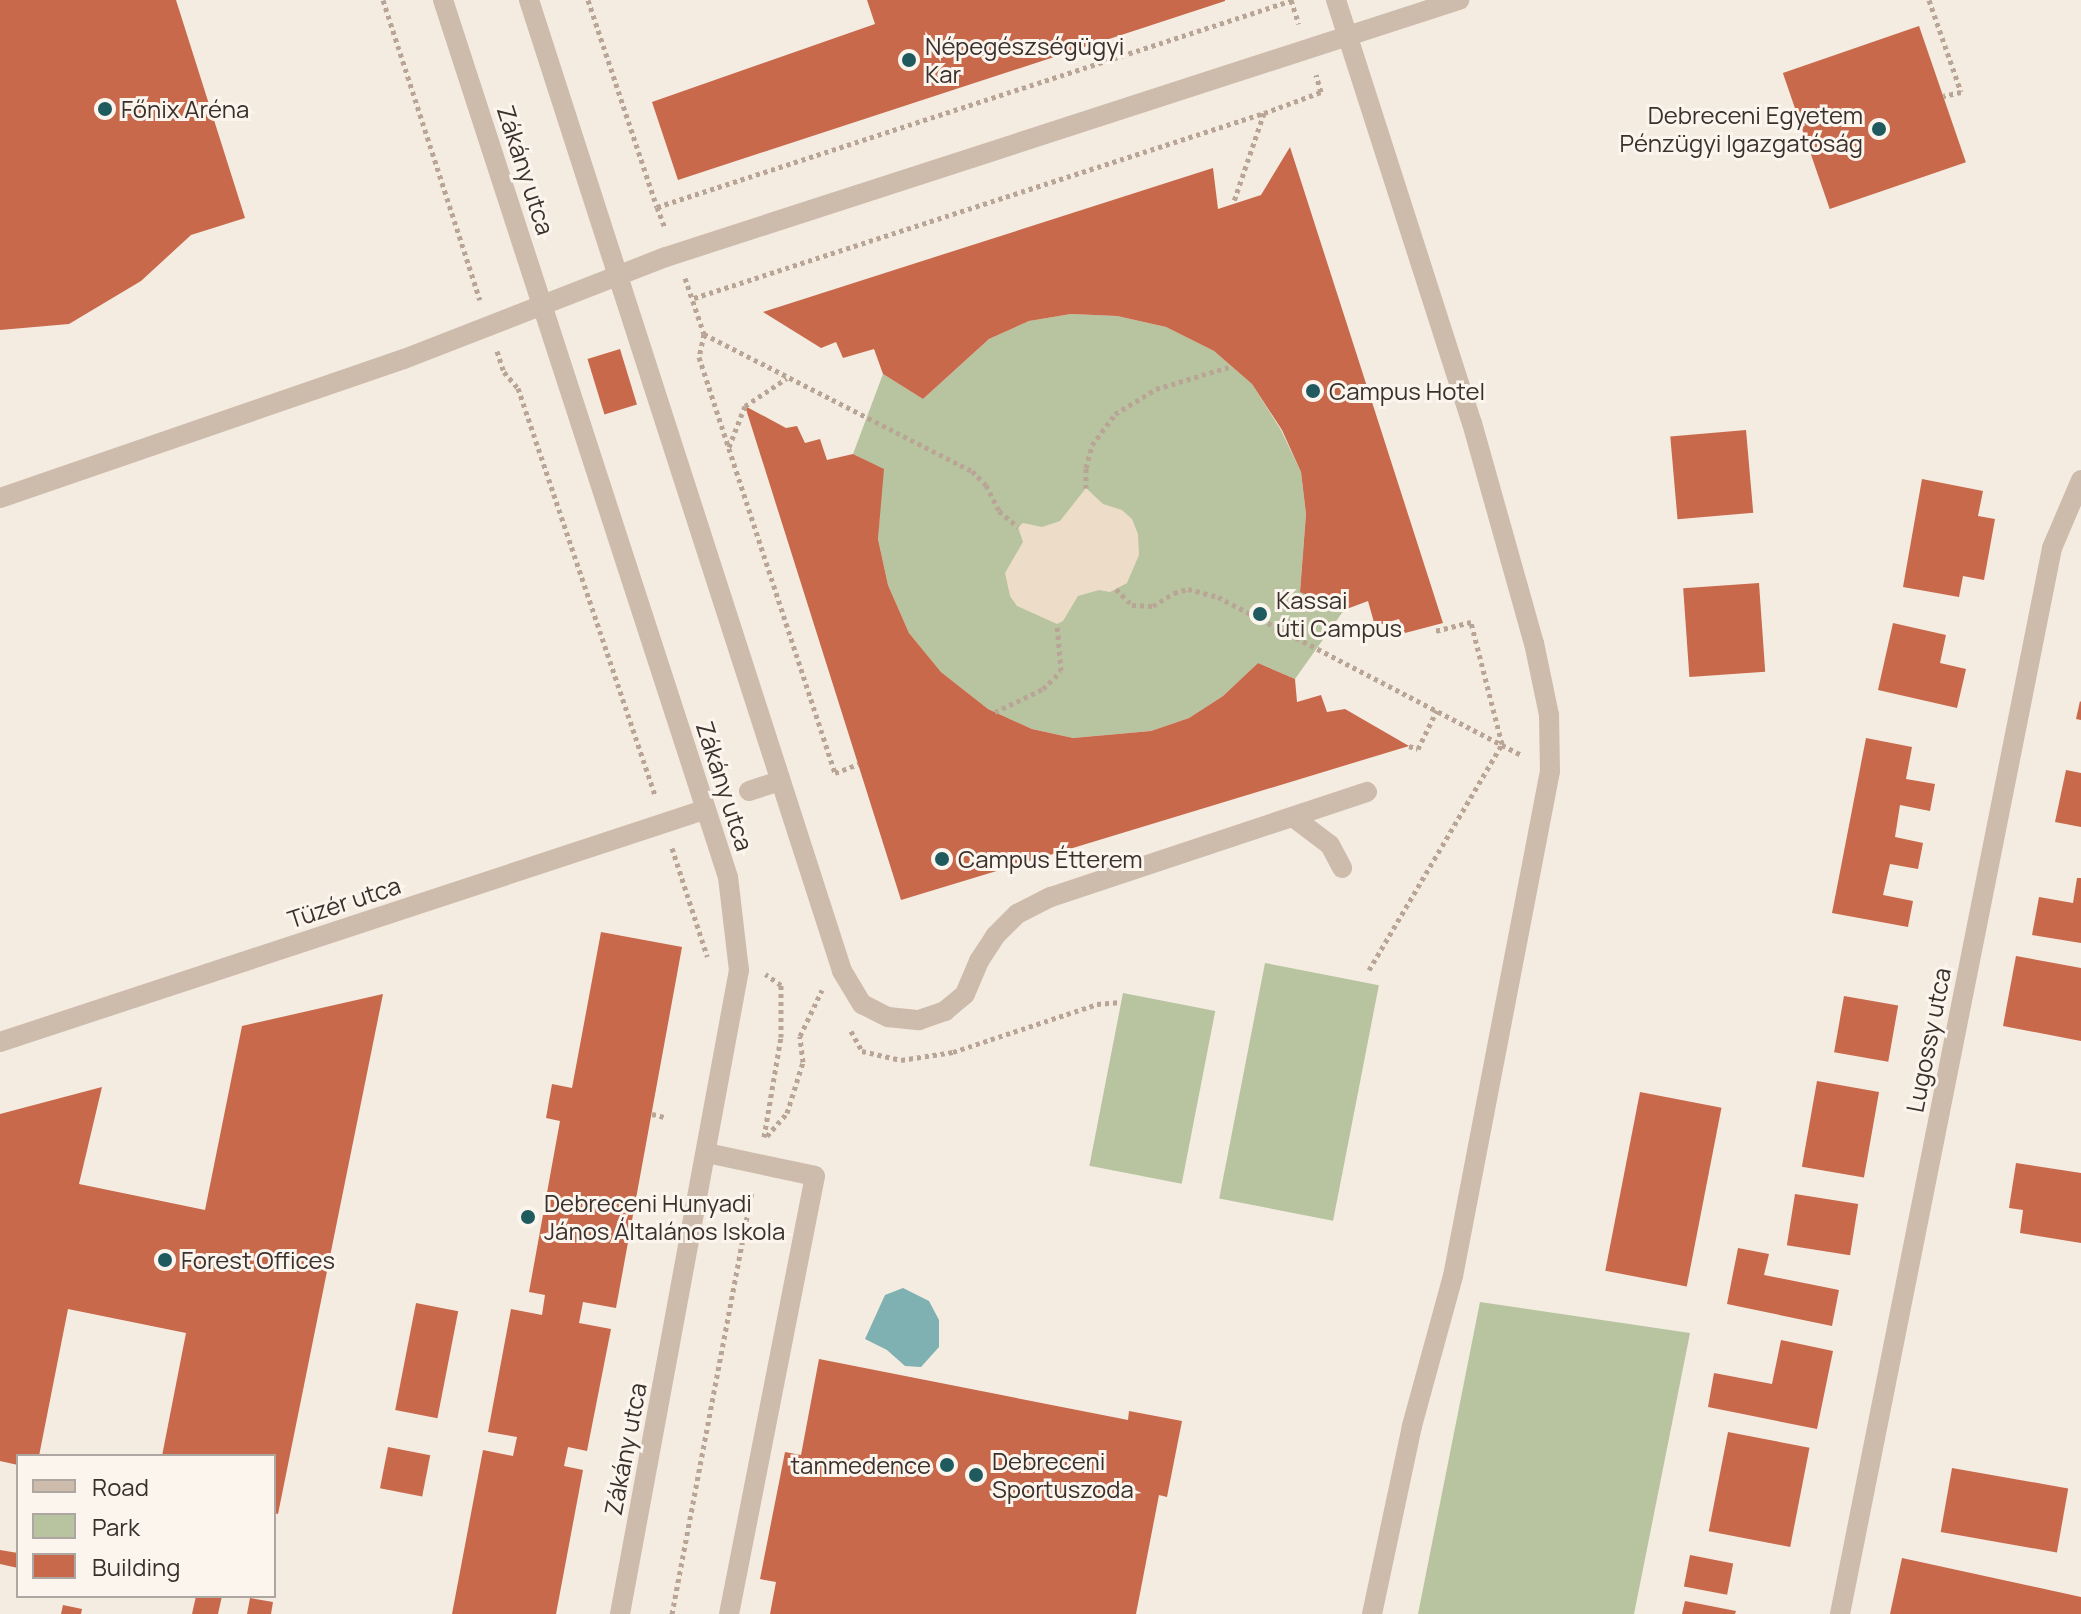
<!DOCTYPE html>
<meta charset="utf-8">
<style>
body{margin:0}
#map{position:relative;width:2081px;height:1614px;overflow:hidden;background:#f4ebe1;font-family:Manrope,sans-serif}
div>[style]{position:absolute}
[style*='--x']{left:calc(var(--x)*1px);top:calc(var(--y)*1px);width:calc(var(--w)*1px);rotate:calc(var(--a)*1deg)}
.green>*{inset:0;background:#b8c4a0;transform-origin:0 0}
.plaza>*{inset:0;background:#ecdcc8}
.water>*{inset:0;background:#7fb0b2}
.building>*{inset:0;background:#c8694b;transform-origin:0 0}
.path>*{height:5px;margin-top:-2.5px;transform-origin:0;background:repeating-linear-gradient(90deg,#b9a596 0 4px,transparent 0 8px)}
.service>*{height:20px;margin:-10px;padding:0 10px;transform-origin:10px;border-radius:10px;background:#cdbbac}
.minor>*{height:20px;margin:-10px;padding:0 10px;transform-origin:10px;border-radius:10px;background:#cdbbac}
.dots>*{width:22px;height:22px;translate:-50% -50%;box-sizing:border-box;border:4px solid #fbf5ee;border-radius:50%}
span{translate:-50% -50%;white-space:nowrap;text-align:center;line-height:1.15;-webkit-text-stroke:6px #fbf5ee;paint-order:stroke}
.poi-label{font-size:24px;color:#3b302b}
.left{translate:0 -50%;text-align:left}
.right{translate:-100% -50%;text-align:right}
.street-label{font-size:24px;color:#3b302b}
.legend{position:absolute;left:16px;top:1454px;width:260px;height:144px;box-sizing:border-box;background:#fbf5ee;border:2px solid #aea6a0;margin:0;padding:10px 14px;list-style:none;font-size:24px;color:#3b302b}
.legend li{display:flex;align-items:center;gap:16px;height:40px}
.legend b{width:40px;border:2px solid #aea6a0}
</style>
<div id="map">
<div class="green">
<div style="clip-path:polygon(1071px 314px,1117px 316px,1166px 327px,1214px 351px,1252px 384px,1281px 430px,1301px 472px,1306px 514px,1300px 591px,1344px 610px,1295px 679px,1258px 663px,1223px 696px,1189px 718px,1151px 731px,1073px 738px,1032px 729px,988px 709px,941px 672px,909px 633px,888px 585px,878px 539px,883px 469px,853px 454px,883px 374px,923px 399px,989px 339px,1029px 321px)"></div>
<div style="left:1265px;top:963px;width:116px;height:240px;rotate:11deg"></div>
<div style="left:1123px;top:993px;width:94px;height:176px;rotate:11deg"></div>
<div style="clip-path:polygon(1480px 1302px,1690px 1333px,1634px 1614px,1418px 1614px)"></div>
</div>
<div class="plaza">
<div style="clip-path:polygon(1086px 488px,1103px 504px,1122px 510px,1132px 519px,1138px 534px,1139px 555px,1127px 583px,1110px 592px,1099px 590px,1078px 596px,1063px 621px,1057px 624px,1017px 606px,1010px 596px,1005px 573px,1023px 542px,1018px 527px,1023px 523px,1042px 527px,1060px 521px)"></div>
</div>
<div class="water">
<div style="clip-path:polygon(903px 1288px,929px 1301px,939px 1320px,939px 1347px,921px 1367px,905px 1366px,887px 1350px,865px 1339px,885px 1295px)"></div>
</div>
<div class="building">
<div style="clip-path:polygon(0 0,176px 0,245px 218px,191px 235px,141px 281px,69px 324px,0 330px)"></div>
<div style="clip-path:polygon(867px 0,1225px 0,1225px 1px,678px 180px,652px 102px,875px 24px)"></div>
<div style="left:1919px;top:26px;width:144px;height:144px;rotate:71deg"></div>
<div style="clip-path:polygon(1290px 147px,1443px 623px,1405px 633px,1399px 619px,1375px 626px,1368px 601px,1344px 610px,1300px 592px,1306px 514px,1301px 472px,1282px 430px,1252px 384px,1214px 351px,1166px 327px,1117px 316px,1071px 314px,1029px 321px,989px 339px,923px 399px,883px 374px,874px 349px,843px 358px,836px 342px,821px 348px,763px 312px,1213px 168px,1218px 209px,1261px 195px)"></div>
<div style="left:620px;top:349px;width:58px;height:34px;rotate:73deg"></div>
<div style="clip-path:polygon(745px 406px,786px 428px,797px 426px,805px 443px,820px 439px,827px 460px,853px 454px,884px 469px,878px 539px,888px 585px,909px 633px,941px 672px,988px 709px,1032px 729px,1073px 738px,1151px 731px,1189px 718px,1223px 696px,1258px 663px,1295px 679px,1297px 702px,1321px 695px,1327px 712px,1345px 709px,1409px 746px,901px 900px)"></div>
<div style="left:1746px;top:430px;width:83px;height:76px;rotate:85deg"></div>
<div style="clip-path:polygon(1922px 479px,1983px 491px,1978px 516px,1995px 519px,1984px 580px,1963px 576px,1959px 597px,1903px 587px)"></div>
<div style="left:1759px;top:583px;width:89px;height:76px;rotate:86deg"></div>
<div style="clip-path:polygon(1893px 623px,1946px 635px,1940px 663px,1966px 669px,1957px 708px,1878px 690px)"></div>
<div style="clip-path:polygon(2080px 701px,2081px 702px,2081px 720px,2076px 719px)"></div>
<div style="clip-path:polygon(1866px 738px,1912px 747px,1906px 779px,1935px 784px,1930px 811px,1900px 805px,1895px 837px,1923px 843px,1918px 869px,1890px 864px,1883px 895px,1913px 901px,1908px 927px,1832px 913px)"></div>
<div style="clip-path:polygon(2066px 770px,2081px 773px,2081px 827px,2055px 822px)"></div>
<div style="clip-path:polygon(2077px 878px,2081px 878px,2081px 943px,2032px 935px,2039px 897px,2073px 903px)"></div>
<div style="clip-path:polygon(601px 932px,682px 947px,616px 1308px,583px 1302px,579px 1323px,611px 1329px,587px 1451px,568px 1447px,564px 1466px,583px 1470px,556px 1614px,452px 1614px,483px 1450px,513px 1456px,517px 1437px,488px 1432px,511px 1309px,542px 1315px,545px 1295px,529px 1292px,560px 1121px,546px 1118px,552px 1084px,572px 1088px)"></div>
<div style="clip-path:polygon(2016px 956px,2081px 968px,2081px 1041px,2003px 1026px)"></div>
<div style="clip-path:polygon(383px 994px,278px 1514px,274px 1513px,274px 1456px,162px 1456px,186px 1333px,68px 1309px,39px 1456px,18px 1456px,18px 1465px,0 1461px,0 1114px,102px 1087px,79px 1184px,205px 1210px,242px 1026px)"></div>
<div style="left:1844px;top:996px;width:55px;height:57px;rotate:10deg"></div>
<div style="left:1817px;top:1081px;width:63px;height:87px;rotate:10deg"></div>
<div style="left:1640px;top:1092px;width:83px;height:182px;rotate:11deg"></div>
<div style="clip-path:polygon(2016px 1163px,2081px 1173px,2081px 1243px,2020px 1233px,2023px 1210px,2009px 1208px)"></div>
<div style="left:1795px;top:1194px;width:64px;height:52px;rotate:9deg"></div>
<div style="clip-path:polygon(1738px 1248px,1769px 1254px,1764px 1275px,1839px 1290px,1832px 1326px,1727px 1304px)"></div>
<div style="left:416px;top:1303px;width:43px;height:109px;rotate:11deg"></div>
<div style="clip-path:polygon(1781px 1340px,1833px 1351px,1817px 1429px,1708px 1407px,1714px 1373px,1772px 1384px)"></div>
<div style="clip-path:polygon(819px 1359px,1128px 1420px,1129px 1411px,1182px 1421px,1167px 1497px,1159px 1495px,1136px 1614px,770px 1614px,776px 1582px,760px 1579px,785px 1452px,801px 1455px)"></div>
<div style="left:1728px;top:1432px;width:83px;height:101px;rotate:11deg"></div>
<div style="left:388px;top:1447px;width:43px;height:42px;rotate:11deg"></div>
<div style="left:1952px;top:1468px;width:118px;height:65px;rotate:10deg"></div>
<div style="clip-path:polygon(0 1550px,18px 1553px,18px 1568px,0 1564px)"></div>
<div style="left:1690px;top:1555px;width:44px;height:32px;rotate:11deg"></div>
<div style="clip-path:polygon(1902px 1558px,2081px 1597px,2081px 1614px,1890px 1614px)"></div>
<div style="clip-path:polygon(196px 1596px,222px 1596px,218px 1614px,192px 1614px)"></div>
<div style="clip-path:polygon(250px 1598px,273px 1602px,271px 1614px,247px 1614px)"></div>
<div style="clip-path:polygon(1685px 1601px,1736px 1611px,1735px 1614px,1682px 1614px)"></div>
<div style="clip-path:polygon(63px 1605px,82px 1609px,81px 1614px,61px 1614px)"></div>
</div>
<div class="path">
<div style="--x:383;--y:0;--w:315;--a:72.1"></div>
<div style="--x:588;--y:0;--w:218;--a:71.6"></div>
<div style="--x:657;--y:207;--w:669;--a:-18.03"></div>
<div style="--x:1291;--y:0;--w:25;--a:72"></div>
<div style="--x:1929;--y:0;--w:97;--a:70.8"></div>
<div style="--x:1961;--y:92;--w:18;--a:167"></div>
<div style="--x:1264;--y:113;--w:61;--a:-20.2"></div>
<div style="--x:1321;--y:92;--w:18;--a:-106"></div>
<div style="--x:657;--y:207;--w:22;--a:69"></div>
<div style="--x:685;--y:278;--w:59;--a:71.3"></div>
<div style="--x:704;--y:334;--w:301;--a:27.1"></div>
<div style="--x:972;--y:471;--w:20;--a:45"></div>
<div style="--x:986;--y:485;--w:29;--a:63"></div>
<div style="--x:999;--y:511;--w:25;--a:40"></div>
<div style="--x:694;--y:298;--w:599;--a:-17.98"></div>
<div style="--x:1264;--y:113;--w:96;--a:108.8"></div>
<div style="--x:704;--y:334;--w:24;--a:102"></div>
<div style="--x:699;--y:357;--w:438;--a:71.9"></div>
<div style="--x:835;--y:773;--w:25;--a:-21"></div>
<div style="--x:497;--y:351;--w:22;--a:72"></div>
<div style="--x:504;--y:372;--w:21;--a:49"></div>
<div style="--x:518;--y:388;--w:430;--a:71.4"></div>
<div style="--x:729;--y:447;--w:44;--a:-68.7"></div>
<div style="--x:745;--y:406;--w:50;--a:-33.7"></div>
<div style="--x:1086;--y:488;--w:20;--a:-90"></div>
<div style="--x:1086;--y:468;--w:24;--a:-75"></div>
<div style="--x:1092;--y:445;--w:39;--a:-53"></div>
<div style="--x:1115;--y:414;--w:48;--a:-31.4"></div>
<div style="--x:1156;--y:389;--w:79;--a:-16.8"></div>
<div style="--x:1116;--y:589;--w:23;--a:45"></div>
<div style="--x:1132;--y:605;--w:21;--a:3"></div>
<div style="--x:1153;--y:606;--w:25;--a:-32"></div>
<div style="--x:1174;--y:593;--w:15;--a:-16"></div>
<div style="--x:1188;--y:589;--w:31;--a:15"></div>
<div style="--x:1218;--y:597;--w:342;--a:27.5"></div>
<div style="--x:995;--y:712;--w:53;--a:-25.6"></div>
<div style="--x:1043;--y:689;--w:25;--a:-45"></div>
<div style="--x:1061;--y:671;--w:47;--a:-94.9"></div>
<div style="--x:1409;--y:746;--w:9;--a:18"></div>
<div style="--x:1418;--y:749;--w:43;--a:-64"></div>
<div style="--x:672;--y:848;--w:114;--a:72"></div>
<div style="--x:1369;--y:970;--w:262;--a:-59.5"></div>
<div style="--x:1502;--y:744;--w:126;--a:-104.3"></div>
<div style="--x:1471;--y:622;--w:37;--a:166"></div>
<div style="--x:851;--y:1031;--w:23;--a:61"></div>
<div style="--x:862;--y:1051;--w:40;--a:13"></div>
<div style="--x:901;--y:1060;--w:53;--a:-8.7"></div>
<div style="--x:953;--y:1052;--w:152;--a:-18.4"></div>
<div style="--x:1097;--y:1004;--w:24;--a:-5"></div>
<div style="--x:652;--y:1114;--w:12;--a:14"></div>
<div style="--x:767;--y:1136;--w:30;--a:-49"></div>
<div style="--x:787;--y:1113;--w:53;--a:-72.6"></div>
<div style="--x:803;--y:1062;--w:26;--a:-97"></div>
<div style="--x:800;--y:1036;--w:51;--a:-64.4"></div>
<div style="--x:764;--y:1137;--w:101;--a:-80.4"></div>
<div style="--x:781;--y:1037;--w:52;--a:-90"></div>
<div style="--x:781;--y:985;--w:19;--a:-145"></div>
<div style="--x:672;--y:1614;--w:431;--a:-79.3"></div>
</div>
<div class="service">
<div style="--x:529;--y:0;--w:1020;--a:72.13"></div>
<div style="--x:842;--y:971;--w:39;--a:59"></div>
<div style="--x:862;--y:1004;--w:29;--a:27"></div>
<div style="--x:888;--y:1017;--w:31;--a:6"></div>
<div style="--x:919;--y:1020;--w:28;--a:-19"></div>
<div style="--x:945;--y:1011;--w:26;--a:-40"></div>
<div style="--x:965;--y:994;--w:36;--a:-67"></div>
<div style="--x:979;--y:961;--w:30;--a:-57"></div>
<div style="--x:995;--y:936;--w:31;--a:-45"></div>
<div style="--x:1017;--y:914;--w:38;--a:-27"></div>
<div style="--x:1051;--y:897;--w:333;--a:-18.4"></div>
<div style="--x:1336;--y:0;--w:444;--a:72.2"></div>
<div style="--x:1472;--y:423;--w:229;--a:74.3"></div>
<div style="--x:1534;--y:643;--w:74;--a:78.2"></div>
<div style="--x:1549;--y:715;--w:56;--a:89"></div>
<div style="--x:1550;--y:771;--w:514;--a:100.87"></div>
<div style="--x:1453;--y:1276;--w:156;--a:105.3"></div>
<div style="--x:1412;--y:1426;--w:192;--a:102"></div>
<div style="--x:0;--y:498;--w:427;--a:-19"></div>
<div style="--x:404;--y:359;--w:281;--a:-21.3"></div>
<div style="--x:666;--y:257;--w:834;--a:-17.96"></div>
<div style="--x:749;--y:791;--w:33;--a:-18"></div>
<div style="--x:1293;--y:817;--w:46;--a:37.1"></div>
<div style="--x:1330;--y:845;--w:26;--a:62"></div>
<div style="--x:707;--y:1153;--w:110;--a:12"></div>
<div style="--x:815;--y:1176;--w:446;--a:101.1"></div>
</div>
<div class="minor">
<div style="--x:443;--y:0;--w:922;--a:72"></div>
<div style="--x:728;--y:877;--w:94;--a:83.3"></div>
<div style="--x:739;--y:970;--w:655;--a:100.47"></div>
<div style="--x:0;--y:1042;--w:741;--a:-18.24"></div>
<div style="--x:1840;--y:1614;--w:1087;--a:-78.75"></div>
<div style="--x:2052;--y:548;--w:74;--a:-66.9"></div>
</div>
<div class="dots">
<div style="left:909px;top:60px;background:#1f5a5e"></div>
<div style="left:105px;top:109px;background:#1f5a5e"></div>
<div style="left:1879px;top:129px;background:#1f5a5e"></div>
<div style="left:1313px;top:391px;background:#1f5a5e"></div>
<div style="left:1260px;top:614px;background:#1f5a5e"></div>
<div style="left:942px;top:859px;background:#1f5a5e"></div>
<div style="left:528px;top:1217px;background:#1f5a5e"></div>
<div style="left:165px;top:1260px;background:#1f5a5e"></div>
<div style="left:947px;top:1465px;background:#1f5a5e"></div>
<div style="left:976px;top:1475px;background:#1f5a5e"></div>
</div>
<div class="poi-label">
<span class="left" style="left:925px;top:60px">Népegészségügyi<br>Kar</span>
<span class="left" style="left:121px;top:109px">Főnix Aréna</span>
<span class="right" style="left:1863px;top:129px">Debreceni Egyetem<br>Pénzügyi Igazgatóság</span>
<span class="left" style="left:1329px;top:391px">Campus Hotel</span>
<span class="left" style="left:1276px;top:614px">Kassai<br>úti Campus</span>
<span class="left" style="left:958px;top:859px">Campus Étterem</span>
<span class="left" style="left:544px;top:1217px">Debreceni Hunyadi<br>János Általános Iskola</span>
<span class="left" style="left:181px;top:1260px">Forest Offices</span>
<span class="left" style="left:992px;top:1475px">Debreceni<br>Sportuszoda</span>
<span class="right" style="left:931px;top:1465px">tanmedence</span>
</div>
<div class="street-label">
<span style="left:526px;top:170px;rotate:72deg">Zákány utca</span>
<span style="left:725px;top:786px;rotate:72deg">Zákány utca</span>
<span style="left:344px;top:902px;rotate:-18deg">Tüzér utca</span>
<span style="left:1928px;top:1040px;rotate:-79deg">Lugossy utca</span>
<span style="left:625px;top:1449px;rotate:-79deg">Zákány utca</span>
</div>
<ul class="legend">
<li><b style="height:10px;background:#cdbbac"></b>Road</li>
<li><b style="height:22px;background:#b8c4a0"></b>Park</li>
<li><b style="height:22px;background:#c8694b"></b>Building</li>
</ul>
</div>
